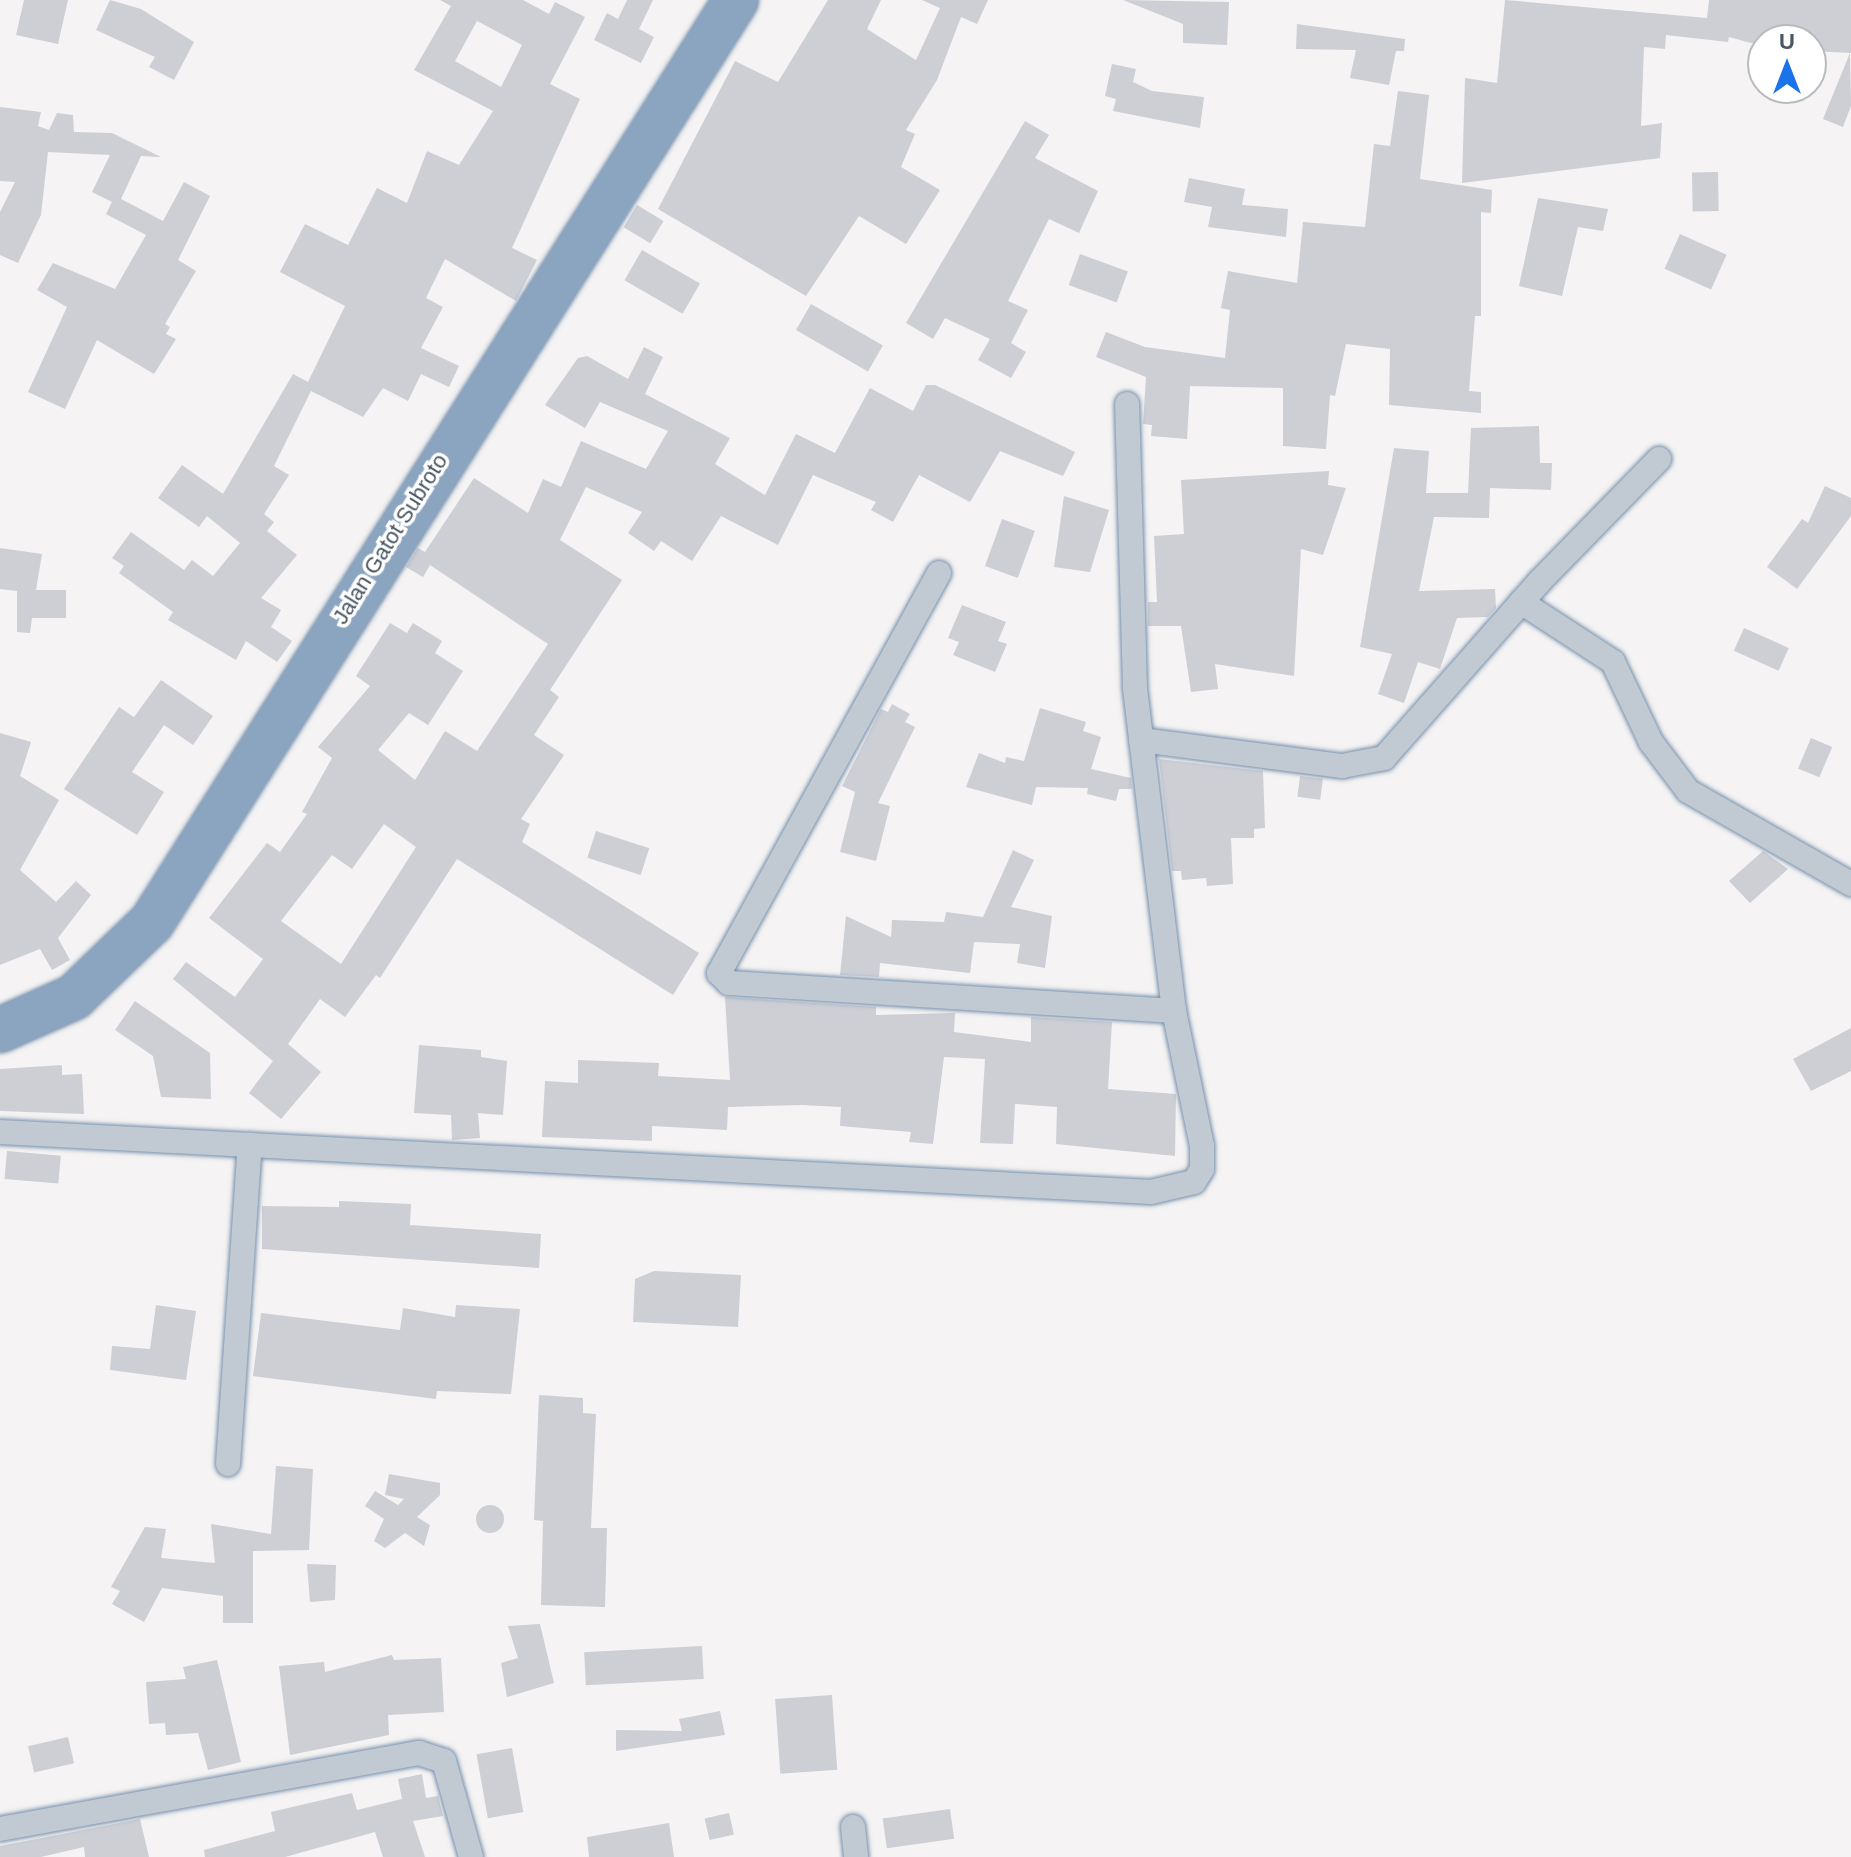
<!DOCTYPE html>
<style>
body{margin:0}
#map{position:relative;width:1851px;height:1857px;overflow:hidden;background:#f5f3f3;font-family:Helvetica,sans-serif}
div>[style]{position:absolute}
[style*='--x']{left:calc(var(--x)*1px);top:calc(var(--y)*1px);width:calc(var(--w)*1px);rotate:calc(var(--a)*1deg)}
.building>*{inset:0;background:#cdcfd5;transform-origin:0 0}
.round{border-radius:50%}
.roads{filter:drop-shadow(0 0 2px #7690ad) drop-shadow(0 0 2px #7690ad)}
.street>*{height:24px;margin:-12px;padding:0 12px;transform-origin:12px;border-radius:12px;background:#c1cad2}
.highway>*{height:44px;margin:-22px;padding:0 22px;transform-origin:22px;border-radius:22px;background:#8ba5c1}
span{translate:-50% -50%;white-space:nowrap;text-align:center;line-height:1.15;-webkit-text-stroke:7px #fff;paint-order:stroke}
.street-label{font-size:22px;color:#4a5661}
.north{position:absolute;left:1747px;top:24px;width:80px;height:80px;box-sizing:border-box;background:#fff;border:2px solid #b7bbc0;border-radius:50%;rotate:0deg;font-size:22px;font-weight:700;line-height:32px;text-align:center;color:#4a5661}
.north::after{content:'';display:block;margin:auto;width:28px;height:36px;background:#1a73e8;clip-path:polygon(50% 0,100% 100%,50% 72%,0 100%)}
</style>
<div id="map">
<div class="building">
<div style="clip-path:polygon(24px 0,68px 0,58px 44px,16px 35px)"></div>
<div style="clip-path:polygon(110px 0,141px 9px,194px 42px,174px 80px,149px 67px,155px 57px,96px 30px)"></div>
<div style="clip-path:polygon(evenodd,440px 0,523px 0,549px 14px,555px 2px,585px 17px,550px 84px,580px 99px,512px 248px,537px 260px,516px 301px,445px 259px,426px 298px,443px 307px,421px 348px,459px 366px,449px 387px,421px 374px,408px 401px,383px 388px,363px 417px,311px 391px,274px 466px,289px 475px,264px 514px,274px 522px,267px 531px,297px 555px,261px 598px,281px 610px,271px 627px,292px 641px,277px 662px,246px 641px,236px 660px,168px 620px,173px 612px,119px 573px,124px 566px,112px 558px,131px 532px,184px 570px,192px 560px,213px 576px,240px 543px,207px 516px,199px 527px,158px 498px,182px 465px,223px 494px,293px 374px,308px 382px,345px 306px,280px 272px,305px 224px,348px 245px,377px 188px,407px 203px,427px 151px,459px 165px,493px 111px,414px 70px,451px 6px,440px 0,477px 21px,522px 45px,501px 87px,455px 61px,477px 21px)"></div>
<div style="clip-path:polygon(627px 0,653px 0,639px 29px,654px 37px,641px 63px,594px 40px,607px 13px,618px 19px)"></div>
<div style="clip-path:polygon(828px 0,881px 0,867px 29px,916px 60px,940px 8px,922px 0,988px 0,977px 24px,961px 17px,937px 80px,906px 130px,915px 134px,901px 167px,940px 190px,906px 244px,859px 216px,806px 296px,658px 209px,735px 61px,778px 82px)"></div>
<div style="clip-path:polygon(1123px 0,1229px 2px,1227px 45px,1183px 43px,1183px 24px)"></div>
<div style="clip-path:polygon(1505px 0,1707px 18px,1709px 0,1851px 0,1851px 53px,1811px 51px,1811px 40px,1751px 43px,1729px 37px,1728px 42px,1666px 35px,1665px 49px,1644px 47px,1641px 126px,1662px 123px,1660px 158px,1462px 183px,1465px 78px,1497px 83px)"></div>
<div style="clip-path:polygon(1297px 24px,1405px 39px,1404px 51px,1396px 51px,1389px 85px,1350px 78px,1356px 50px,1296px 49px)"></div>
<div style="clip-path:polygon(1850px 53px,1851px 106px,1843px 127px,1823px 119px)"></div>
<div style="clip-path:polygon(1112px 64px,1136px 69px,1133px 82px,1152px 91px,1204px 97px,1200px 128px,1113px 111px,1116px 99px,1105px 96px)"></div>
<div style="clip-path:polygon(1398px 91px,1429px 95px,1420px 179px,1492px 190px,1491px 213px,1481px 212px,1481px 316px,1475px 316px,1469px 391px,1481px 392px,1481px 413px,1389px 405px,1390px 349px,1346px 344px,1335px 396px,1330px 395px,1326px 449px,1283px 446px,1283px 388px,1190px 386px,1187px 439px,1151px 436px,1152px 425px,1143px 424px,1146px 377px,1096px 357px,1106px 332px,1145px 347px,1225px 358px,1230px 310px,1221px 308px,1228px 271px,1297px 283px,1303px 222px,1365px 227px,1374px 144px,1390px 146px)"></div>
<div style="clip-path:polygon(0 107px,41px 112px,38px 126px,49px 130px,57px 113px,73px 115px,74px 132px,112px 133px,161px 157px,141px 156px,121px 199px,163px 221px,184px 182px,210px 196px,178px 260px,196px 271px,165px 324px,170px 327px,166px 334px,176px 339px,154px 374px,97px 340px,65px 409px,28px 392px,67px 307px,37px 290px,53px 263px,115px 289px,146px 235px,106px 214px,112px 202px,92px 192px,110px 155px,48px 152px,41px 215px,18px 263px,0 255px,0 212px,15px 182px,0 181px)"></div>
<div style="clip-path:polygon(1025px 121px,1049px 135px,1035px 158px,1098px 191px,1079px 233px,1049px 219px,1008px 301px,1028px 310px,1011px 343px,1026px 352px,1011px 378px,978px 360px,990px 339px,945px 318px,933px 339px,906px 323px)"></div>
<div style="left:1718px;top:172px;width:39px;height:26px;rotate:89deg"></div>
<div style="clip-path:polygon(1189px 178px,1245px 189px,1242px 205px,1288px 209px,1286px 237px,1208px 227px,1212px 207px,1184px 202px)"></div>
<div style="clip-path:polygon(1538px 198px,1608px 209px,1603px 231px,1578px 227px,1562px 296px,1519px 286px)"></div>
<div style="left:637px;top:205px;width:31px;height:26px;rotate:31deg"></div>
<div style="left:1680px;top:234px;width:51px;height:38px;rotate:24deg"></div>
<div style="left:642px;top:250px;width:67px;height:35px;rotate:30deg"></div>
<div style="left:1080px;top:254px;width:51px;height:33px;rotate:20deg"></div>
<div style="left:811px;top:304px;width:83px;height:30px;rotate:30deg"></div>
<div style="clip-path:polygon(evenodd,644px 347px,663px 357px,645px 394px,730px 438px,715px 464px,765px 495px,796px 434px,835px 453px,870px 388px,913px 411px,926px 385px,935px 385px,1075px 452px,1063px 476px,1000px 451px,970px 502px,919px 475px,893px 522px,871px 510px,876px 502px,813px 475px,778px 545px,721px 516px,692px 561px,661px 541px,654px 551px,628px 533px,642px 512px,586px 487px,560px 540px,622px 580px,550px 690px,559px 697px,534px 735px,564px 755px,521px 819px,530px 824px,522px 842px,699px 953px,673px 995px,457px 859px,380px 978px,376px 975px,345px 1017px,320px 999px,288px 1044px,321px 1072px,281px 1119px,249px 1093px,273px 1061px,173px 979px,186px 962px,235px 997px,263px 959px,209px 918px,267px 843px,280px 852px,307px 814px,302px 812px,332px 758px,318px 747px,370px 686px,356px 676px,390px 623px,407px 633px,413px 623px,442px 641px,435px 653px,463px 671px,428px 725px,409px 713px,378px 750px,415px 780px,445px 731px,477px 751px,548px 644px,430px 565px,423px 577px,406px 567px,418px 548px,425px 552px,474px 478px,528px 513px,543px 479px,561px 487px,581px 441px,646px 469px,668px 431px,600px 402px,585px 428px,545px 405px,578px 358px,587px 356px,628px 379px,644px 347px,384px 824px,416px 847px,341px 964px,281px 921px,332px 855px,352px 869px,384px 824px)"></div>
<div style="clip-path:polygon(1539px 426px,1540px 463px,1552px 463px,1551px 490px,1490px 488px,1489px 518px,1434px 517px,1419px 591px,1495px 589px,1496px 608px,1488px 617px,1457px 618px,1440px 669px,1418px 662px,1404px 703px,1378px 694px,1392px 654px,1360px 647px,1394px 448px,1429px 451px,1426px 493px,1468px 493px,1471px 428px)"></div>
<div style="clip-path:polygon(1329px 471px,1328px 485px,1346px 488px,1323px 555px,1301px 549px,1294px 676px,1215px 664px,1218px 689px,1191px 692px,1181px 626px,1148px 626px,1148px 602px,1157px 602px,1154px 536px,1184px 534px,1181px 480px)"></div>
<div style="clip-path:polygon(1825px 486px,1851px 498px,1851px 516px,1797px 589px,1767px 567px,1802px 519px,1808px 523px)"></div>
<div style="clip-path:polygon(1064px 496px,1109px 510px,1090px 572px,1054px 567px)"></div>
<div style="left:1002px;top:519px;width:35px;height:50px;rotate:20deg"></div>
<div style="clip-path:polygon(0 548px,42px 554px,36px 590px,66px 590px,66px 618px,32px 618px,30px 633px,17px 632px,17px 591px,0 589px)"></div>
<div style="clip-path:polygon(962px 605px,1006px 622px,998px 641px,1007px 644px,995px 672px,953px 655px,959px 642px,948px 638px)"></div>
<div style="left:1744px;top:628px;width:49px;height:25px;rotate:24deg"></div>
<div style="clip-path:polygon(161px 680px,213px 716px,193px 745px,164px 725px,132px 772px,164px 792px,137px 835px,64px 789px,119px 707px,134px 717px)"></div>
<div style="clip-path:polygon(892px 704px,910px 714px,905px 722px,915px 727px,878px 803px,890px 806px,876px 861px,840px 852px,855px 792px,842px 786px,881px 709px,888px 712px)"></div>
<div style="clip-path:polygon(1040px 708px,1086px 722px,1083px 731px,1101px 737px,1091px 769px,1131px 778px,1132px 789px,1119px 789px,1116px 801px,1087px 794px,1088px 788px,1036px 787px,1032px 805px,966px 787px,979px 753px,1005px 763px,1006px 757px,1024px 761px)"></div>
<div style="clip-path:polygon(0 733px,31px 742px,20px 776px,59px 800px,20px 870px,56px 902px,76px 881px,91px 895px,58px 938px,70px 960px,52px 970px,40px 949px,0 965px)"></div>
<div style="left:1811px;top:738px;width:23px;height:33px;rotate:23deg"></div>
<div style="clip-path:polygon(1159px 759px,1263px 771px,1265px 828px,1254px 829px,1254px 838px,1231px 838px,1233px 884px,1207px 886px,1206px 878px,1182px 880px,1181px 871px,1172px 871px)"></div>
<div style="left:1300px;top:776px;width:23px;height:21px;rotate:7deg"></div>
<div style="left:596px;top:831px;width:56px;height:28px;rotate:18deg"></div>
<div style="clip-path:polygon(1013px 850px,1034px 860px,1011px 907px,1052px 916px,1045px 968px,1017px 963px,1020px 944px,974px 942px,970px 973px,880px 963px,879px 977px,840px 975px,846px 916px,891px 937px,892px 920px,944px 922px,946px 912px,983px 917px)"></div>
<div style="clip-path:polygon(1763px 851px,1788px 869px,1750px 903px,1729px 881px)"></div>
<div style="clip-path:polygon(725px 997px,876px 1007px,876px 1015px,955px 1013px,954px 1032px,1031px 1042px,1031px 1017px,1112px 1022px,1108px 1089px,1176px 1094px,1175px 1156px,1056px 1144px,1057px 1107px,1015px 1104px,1013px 1144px,980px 1143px,985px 1059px,944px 1057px,933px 1144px,909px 1142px,911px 1132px,840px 1126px,841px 1107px,802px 1105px,728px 1107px,727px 1130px,652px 1126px,652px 1141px,542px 1137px,545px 1081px,578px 1083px,578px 1060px,659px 1063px,658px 1076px,730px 1080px)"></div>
<div style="clip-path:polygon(135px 1001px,210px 1053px,211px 1099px,161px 1097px,153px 1056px,115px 1030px)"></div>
<div style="clip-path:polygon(1851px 1028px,1851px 1071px,1811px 1091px,1793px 1059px)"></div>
<div style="clip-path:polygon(419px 1045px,481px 1050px,481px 1057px,507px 1061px,503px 1115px,478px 1113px,480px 1138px,452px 1140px,451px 1115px,414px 1113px)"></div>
<div style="clip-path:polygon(62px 1065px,62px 1075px,82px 1074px,84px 1114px,0 1111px,0 1069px)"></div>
<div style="left:7px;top:1151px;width:54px;height:28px;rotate:5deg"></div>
<div style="clip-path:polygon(339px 1201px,411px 1204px,410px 1225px,541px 1234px,539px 1268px,262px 1249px,262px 1206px,339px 1207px)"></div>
<div style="clip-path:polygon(654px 1271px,741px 1275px,738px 1327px,633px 1322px,635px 1279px)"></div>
<div style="clip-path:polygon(156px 1305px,196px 1311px,186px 1380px,110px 1370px,112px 1346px,150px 1349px)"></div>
<div style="clip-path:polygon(456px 1305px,520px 1309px,511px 1394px,437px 1391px,436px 1399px,253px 1376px,261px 1313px,400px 1330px,403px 1308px,455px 1317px)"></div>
<div style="clip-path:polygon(539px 1395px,583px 1398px,583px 1413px,596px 1414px,591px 1528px,607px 1528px,605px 1607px,541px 1605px,543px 1521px,534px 1520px)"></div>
<div style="clip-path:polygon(276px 1466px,313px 1469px,309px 1550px,253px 1551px,253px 1623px,223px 1623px,223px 1596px,162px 1588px,144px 1622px,112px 1604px,120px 1591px,111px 1587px,145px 1527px,166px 1529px,161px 1558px,215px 1563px,211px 1524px,271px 1534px)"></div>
<div style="clip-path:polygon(389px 1474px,440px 1483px,440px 1495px,417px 1517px,430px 1525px,424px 1546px,405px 1533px,385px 1548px,374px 1541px,384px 1519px,365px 1506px,375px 1491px,398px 1505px,404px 1499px,385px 1495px)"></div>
<div class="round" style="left:476px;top:1505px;width:28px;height:28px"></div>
<div style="clip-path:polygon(307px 1564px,336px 1565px,335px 1600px,310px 1602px)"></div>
<div style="clip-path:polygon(540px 1624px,554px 1683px,507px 1697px,501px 1663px,518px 1658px,508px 1626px)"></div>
<div style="left:702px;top:1646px;width:33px;height:118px;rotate:87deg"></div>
<div style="clip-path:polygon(392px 1655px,394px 1660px,441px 1658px,444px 1712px,388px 1715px,389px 1735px,290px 1755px,279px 1666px,324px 1662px,325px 1672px)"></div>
<div style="clip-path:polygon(217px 1660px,241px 1762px,208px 1770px,198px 1733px,166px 1735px,165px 1723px,149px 1724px,146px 1682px,186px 1679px,183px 1667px)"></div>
<div style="left:832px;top:1695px;width:75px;height:57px;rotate:86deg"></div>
<div style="clip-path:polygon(720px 1711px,725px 1735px,616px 1751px,616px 1730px,682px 1731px,679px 1719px)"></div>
<div style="left:68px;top:1737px;width:27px;height:41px;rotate:77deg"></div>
<div style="left:512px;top:1748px;width:65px;height:36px;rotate:80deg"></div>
<div style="clip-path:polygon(422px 1774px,426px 1798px,438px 1796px,443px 1816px,413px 1821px,425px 1857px,383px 1857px,375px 1832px,285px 1857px,205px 1857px,204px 1850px,275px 1831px,271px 1812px,352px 1793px,357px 1810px,402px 1799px,398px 1779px)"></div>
<div style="left:950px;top:1809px;width:30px;height:68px;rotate:82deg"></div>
<div style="left:729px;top:1813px;width:22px;height:25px;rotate:77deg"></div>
<div style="clip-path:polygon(140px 1819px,149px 1857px,85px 1857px,84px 1847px,41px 1857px,0 1857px,0 1846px)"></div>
<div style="clip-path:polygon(669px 1823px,674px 1857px,589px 1857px,587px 1837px)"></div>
</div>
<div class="roads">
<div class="street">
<div style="--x:939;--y:573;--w:457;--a:118.8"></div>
<div style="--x:719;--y:973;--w:14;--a:45"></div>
<div style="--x:729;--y:983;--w:446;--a:3.6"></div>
<div style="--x:1521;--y:602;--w:110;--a:33.1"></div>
<div style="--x:1613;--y:662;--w:89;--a:64.6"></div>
<div style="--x:1651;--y:742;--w:61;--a:52.9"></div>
<div style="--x:1688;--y:791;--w:188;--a:29.7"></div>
<div style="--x:1141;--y:740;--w:203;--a:7.4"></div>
<div style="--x:1342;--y:766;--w:43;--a:-10.8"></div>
<div style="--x:1384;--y:758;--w:235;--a:-48.6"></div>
<div style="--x:1539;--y:582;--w:172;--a:-45.7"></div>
<div style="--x:0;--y:1132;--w:1153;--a:2.98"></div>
<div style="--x:1151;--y:1192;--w:44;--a:-13.1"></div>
<div style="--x:1194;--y:1182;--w:15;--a:-58"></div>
<div style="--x:1202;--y:1169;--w:23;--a:-90"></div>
<div style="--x:1202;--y:1146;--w:138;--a:-101.7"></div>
<div style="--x:1174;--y:1011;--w:326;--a:-96.9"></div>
<div style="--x:1135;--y:687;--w:283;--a:-91.6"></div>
<div style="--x:228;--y:1464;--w:320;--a:-86.1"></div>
<div style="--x:853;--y:1827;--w:30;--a:84"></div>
<div style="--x:0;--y:1829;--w:426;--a:-10.3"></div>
<div style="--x:419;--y:1753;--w:26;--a:18"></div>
<div style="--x:444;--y:1761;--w:100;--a:74.3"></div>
</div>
<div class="highway">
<div style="--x:0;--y:1030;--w:81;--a:-24"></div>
<div style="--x:74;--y:997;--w:108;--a:-43.9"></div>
<div style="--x:152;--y:922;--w:1091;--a:-57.65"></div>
</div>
</div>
<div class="street-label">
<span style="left:390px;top:539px;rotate:-58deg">Jalan Gatot Subroto</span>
</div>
<div class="north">U</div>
</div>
